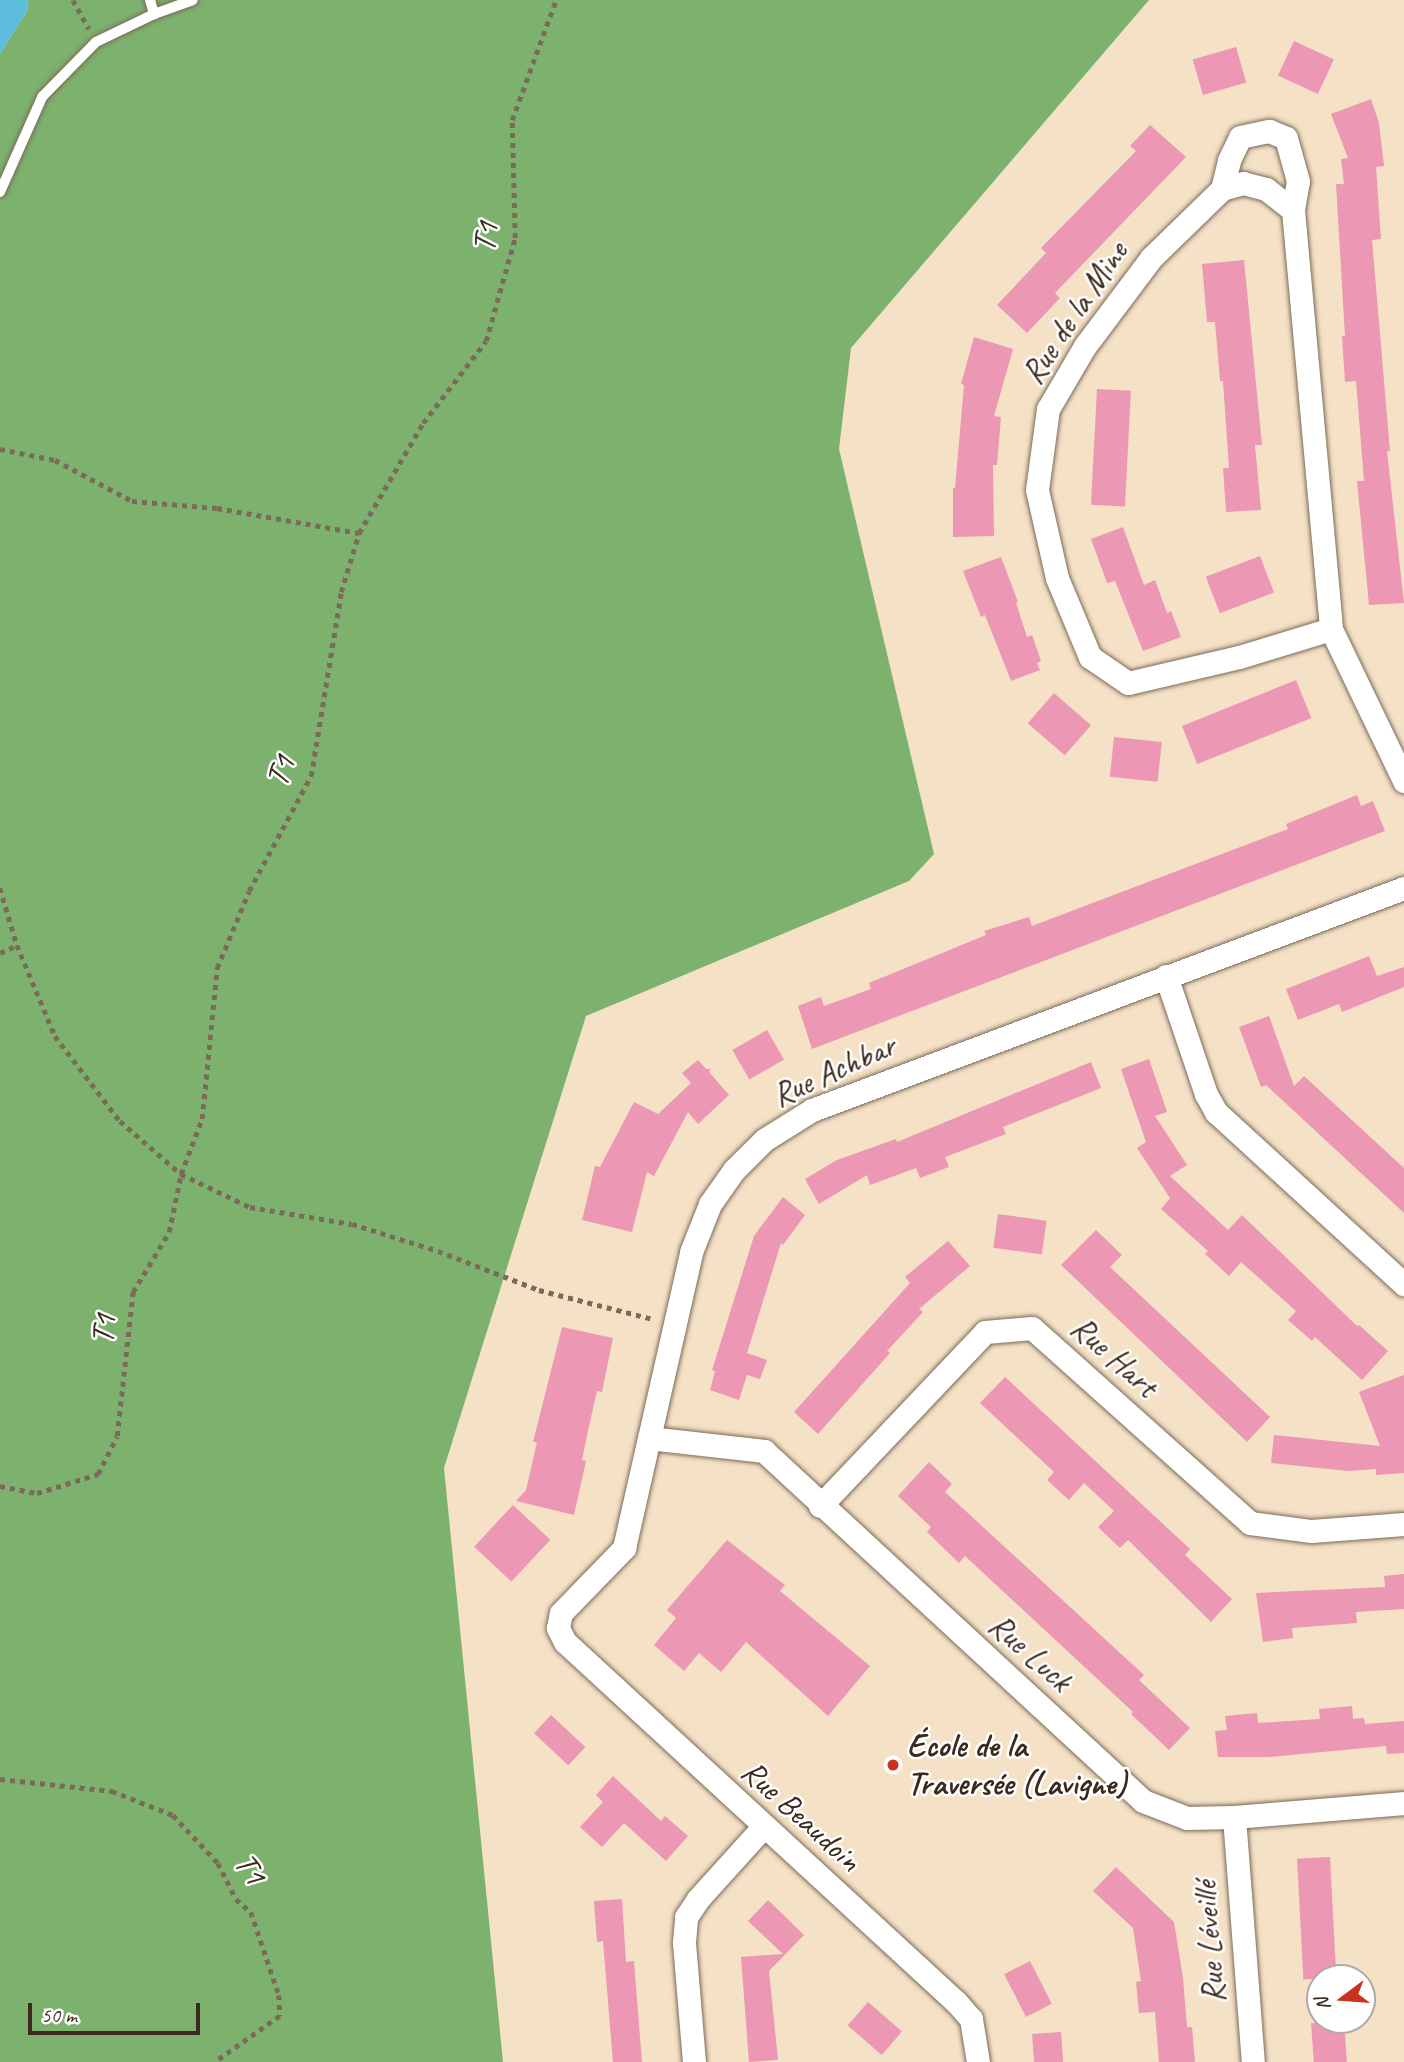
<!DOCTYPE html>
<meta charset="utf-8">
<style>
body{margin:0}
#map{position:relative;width:1404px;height:2062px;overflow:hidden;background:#f4e1c6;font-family:Caveat,sans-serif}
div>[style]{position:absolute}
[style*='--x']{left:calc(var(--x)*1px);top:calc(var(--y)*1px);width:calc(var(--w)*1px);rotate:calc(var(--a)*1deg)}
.forest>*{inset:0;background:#7db26e}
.water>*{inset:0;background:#5ebddc}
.building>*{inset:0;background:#ec97b3;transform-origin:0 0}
.path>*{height:4.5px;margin-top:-2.25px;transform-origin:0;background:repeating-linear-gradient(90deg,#7c6a59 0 5px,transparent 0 10px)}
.roads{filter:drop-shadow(0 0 2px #7c6a59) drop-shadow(0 0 2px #7c6a59)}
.lane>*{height:10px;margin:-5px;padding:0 5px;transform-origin:5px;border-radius:5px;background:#fff}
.street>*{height:23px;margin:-11.5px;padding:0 11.5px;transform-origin:11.5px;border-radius:11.5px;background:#fff}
.dots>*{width:19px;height:19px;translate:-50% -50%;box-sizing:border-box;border:4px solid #fff;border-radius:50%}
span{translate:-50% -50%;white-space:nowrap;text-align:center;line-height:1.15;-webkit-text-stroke:5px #fff;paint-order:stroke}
.street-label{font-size:33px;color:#3b2a1e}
.poi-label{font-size:33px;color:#3b2a1e;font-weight:700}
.left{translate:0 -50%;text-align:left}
.north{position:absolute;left:1306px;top:1964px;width:70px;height:70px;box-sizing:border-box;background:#fff;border:2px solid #b1aaa5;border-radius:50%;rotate:254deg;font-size:19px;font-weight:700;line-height:28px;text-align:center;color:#3b2a1e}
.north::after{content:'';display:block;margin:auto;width:24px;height:32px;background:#c8321e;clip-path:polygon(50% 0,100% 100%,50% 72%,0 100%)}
.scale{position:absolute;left:28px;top:2003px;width:172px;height:32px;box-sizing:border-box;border:4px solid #3b2a1e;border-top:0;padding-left:9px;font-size:21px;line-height:24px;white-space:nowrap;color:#3b2a1e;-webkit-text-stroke:5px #fff;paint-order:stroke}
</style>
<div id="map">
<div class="forest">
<div style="clip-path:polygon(28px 0,1149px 0,851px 348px,839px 449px,934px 854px,909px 881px,586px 1016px,444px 1468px,503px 2062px,0 2062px,0 54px,27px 11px)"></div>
</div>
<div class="water">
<div style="clip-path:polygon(0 0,28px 0,27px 11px,0 54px)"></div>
</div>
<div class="building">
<div style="left:1294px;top:41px;width:44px;height:38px;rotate:25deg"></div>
<div style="left:1236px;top:47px;width:37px;height:45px;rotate:74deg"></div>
<div style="clip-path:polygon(1371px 99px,1379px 123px,1384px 166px,1376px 167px,1381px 239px,1372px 240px,1390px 451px,1387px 451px,1404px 603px,1369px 605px,1357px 481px,1364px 481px,1356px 381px,1345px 382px,1342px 336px,1345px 336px,1336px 184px,1344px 184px,1341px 159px,1348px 158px,1331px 114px)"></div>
<div style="clip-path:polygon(1150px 125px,1186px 157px,1055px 293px,1060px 298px,1027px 333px,997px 305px,1046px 253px,1041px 248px,1136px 151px,1130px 146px)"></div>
<div style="clip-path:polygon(1244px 260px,1262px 445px,1255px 445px,1261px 510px,1226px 512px,1223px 468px,1229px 468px,1223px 381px,1220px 381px,1215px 322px,1207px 322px,1202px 264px)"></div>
<div style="clip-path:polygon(974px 337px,1013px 349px,994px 416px,1001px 417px,997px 465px,993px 465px,994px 536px,953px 537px,953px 488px,955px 488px,964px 385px,961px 384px)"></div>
<div style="left:1097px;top:389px;width:34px;height:116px;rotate:3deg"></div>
<div style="clip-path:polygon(1123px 527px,1144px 585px,1155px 580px,1167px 613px,1171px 611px,1181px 637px,1143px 651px,1115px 581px,1107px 583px,1091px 539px)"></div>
<div style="left:1260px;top:556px;width:39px;height:58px;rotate:69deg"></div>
<div style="clip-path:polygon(1001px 557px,1018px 602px,1016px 603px,1027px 637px,1032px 635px,1041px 661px,1037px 663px,1040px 670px,1011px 681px,985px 615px,981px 617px,963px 571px)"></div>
<div style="left:1296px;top:680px;width:41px;height:123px;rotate:68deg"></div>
<div style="left:1054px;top:693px;width:49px;height:40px;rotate:41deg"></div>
<div style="left:1114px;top:737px;width:48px;height:40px;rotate:6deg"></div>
<div style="clip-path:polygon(1357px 795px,1361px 806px,1373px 801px,1385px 831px,812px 1049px,798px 1006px,821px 997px,824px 1006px,871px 989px,869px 983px,986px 935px,984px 931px,1029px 917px,1032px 926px,1288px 829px,1286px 824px)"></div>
<div style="clip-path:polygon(1369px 956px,1377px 976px,1404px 967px,1404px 987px,1342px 1012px,1339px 1004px,1298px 1020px,1286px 989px)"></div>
<div style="clip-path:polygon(1269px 1016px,1294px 1086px,1304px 1076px,1404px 1168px,1404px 1213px,1266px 1085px,1261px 1087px,1239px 1027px)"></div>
<div style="left:767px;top:1030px;width:34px;height:40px;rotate:60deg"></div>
<div style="clip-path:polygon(1149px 1059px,1167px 1112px,1155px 1116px,1187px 1165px,1170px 1176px,1228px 1230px,1242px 1215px,1357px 1326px,1359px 1325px,1388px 1351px,1362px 1380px,1315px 1337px,1312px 1341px,1288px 1320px,1296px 1311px,1241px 1262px,1229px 1276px,1205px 1254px,1208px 1251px,1161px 1209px,1170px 1198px,1137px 1148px,1146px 1142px,1121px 1069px)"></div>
<div style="clip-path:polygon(698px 1060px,706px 1069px,711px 1069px,709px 1072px,729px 1095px,698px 1124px,688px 1112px,654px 1176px,647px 1172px,632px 1232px,582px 1220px,595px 1166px,600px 1167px,634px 1102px,658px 1114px,691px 1083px,682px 1073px)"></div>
<div style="clip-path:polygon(1091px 1062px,1101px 1088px,1003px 1127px,1006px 1134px,945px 1157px,949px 1167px,920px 1178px,916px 1168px,870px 1185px,867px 1175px,819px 1204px,805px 1179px,837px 1160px,896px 1139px,897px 1142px)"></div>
<div style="clip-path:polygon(783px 1197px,805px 1215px,783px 1245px,781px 1243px,747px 1353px,767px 1360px,760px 1379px,747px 1375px,739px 1400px,710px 1390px,715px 1371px,712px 1370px,754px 1236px)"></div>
<div style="left:998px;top:1214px;width:49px;height:34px;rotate:8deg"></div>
<div style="clip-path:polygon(1096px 1230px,1122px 1255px,1110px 1267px,1270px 1417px,1247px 1442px,1061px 1265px)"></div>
<div style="clip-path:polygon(948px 1241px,970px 1266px,919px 1309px,923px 1312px,887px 1351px,890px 1353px,818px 1434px,794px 1412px,910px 1283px,905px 1277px)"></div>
<div style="clip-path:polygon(562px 1327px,613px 1338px,602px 1392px,597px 1391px,589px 1426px,582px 1460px,586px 1461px,574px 1515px,516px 1501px,526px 1490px,537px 1442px,533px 1442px)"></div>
<div style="clip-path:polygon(1404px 1375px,1404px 1473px,1376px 1475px,1376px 1469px,1348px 1471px,1271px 1463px,1274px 1435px,1380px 1446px,1359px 1392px)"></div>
<div style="clip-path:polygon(1005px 1377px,1190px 1549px,1185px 1555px,1232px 1599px,1211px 1622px,1128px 1540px,1120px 1548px,1098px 1527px,1114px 1511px,1084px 1483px,1069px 1500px,1047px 1480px,1054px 1472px,980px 1403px)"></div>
<div style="clip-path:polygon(929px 1462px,952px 1484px,945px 1492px,1144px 1675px,1139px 1680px,1190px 1728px,1169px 1750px,1131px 1714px,1133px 1712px,965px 1556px,959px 1563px,927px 1532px,931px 1527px,898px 1496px)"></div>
<div style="left:513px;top:1505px;width:51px;height:57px;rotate:43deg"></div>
<div style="clip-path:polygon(727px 1540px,785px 1585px,780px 1591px,870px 1666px,828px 1716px,746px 1642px,721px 1672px,699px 1653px,684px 1671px,654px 1645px,676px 1618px,667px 1610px)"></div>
<div style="clip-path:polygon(1404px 1574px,1404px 1609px,1356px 1612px,1357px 1623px,1292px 1628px,1293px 1638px,1263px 1642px,1256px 1593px,1385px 1587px,1384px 1576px)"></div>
<div style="clip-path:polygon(1352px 1706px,1353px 1719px,1364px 1718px,1365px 1724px,1404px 1721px,1404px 1753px,1387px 1754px,1386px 1746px,1270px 1757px,1218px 1757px,1215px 1731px,1227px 1730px,1225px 1716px,1257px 1713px,1258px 1723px,1320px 1719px,1319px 1709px)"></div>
<div style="left:551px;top:1715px;width:47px;height:25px;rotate:43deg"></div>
<div style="clip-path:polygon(613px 1776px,661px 1821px,665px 1816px,688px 1836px,666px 1861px,624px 1823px,602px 1847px,580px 1827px,603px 1802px,596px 1795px)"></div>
<div style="left:1330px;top:1857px;width:121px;height:33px;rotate:87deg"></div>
<div style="clip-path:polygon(1116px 1867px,1174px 1922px,1183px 1978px,1187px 2027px,1192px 2027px,1195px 2062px,1159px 2062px,1155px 2012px,1139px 2013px,1136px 1982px,1141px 1981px,1133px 1928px,1093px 1891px)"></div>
<div style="clip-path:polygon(622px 1899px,626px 1962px,634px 1961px,642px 2062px,613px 2062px,603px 1941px,597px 1942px,594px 1901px)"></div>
<div style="clip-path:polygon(768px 1900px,804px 1935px,769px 1971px,778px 2060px,749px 2062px,741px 1957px,783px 1954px,748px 1921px)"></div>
<div style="left:1030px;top:1961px;width:48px;height:29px;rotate:63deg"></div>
<div style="left:868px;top:2002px;width:45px;height:31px;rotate:41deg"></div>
<div style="left:1344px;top:2021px;width:41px;height:33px;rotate:86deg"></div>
<div style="left:1061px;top:2032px;width:30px;height:29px;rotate:86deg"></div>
</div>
<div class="path">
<div style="--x:73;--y:0;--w:33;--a:61"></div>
<div style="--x:0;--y:449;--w:56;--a:11.3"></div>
<div style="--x:55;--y:460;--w:87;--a:28"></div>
<div style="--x:132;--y:501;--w:85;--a:4.7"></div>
<div style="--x:217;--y:508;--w:144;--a:10"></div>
<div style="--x:0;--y:888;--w:59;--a:73.4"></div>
<div style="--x:17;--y:945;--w:99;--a:67.3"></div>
<div style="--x:55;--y:1036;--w:107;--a:52.6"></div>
<div style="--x:120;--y:1121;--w:81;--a:41"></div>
<div style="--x:181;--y:1174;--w:76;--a:25.6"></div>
<div style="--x:250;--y:1207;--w:103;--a:9.5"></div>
<div style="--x:352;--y:1224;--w:90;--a:17.4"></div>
<div style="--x:438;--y:1251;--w:108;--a:21.1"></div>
<div style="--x:539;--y:1290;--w:118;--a:14.3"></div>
<div style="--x:0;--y:953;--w:19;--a:-25"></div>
<div style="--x:0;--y:1486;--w:38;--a:11"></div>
<div style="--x:37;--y:1493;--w:64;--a:-17.3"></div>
<div style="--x:98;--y:1474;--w:42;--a:-63.4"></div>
<div style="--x:117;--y:1436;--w:145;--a:-83.7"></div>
<div style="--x:133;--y:1292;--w:70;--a:-59"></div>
<div style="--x:169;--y:1232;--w:59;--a:-78.3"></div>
<div style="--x:181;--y:1174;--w:59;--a:-69.1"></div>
<div style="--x:202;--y:1119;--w:152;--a:-84.3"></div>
<div style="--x:217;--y:968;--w:83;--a:-67.4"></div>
<div style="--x:249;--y:891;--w:131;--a:-61.7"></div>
<div style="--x:311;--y:776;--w:186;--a:-80.7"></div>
<div style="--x:341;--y:592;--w:62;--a:-73"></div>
<div style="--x:359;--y:533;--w:127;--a:-59.8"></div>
<div style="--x:423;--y:423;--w:103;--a:-52.5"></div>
<div style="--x:486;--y:341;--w:107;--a:-74.3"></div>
<div style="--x:515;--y:238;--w:118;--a:-91.5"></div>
<div style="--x:512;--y:120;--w:128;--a:-69.9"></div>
<div style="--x:0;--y:1779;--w:113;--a:6.1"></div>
<div style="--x:112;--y:1791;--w:66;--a:21.5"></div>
<div style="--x:173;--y:1815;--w:66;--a:46.8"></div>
<div style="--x:218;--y:1863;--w:40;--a:63.4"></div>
<div style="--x:236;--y:1899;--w:20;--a:41"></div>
<div style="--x:251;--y:1912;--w:88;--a:71.4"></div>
<div style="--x:279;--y:1995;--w:21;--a:87"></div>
<div style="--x:280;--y:2016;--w:80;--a:144.7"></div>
</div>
<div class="roads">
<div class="lane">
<div style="--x:150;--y:0;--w:15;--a:74"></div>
<div style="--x:0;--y:192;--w:104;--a:-66.1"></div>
<div style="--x:42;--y:97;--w:77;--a:-45.5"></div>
<div style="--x:96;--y:42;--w:64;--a:-25.8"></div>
<div style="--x:154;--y:14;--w:41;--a:-19.7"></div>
</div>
<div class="street">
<div style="--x:1222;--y:189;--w:22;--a:-16"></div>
<div style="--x:1243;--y:183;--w:24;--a:15"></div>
<div style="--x:1266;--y:189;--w:34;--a:38"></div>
<div style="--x:1331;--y:629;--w:96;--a:163.1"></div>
<div style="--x:1239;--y:657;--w:114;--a:166.8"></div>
<div style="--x:1128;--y:683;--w:46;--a:-145.6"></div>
<div style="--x:1090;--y:657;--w:86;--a:-112.7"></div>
<div style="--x:1057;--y:578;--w:90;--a:-102.8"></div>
<div style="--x:1037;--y:490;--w:82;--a:-82.3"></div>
<div style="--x:1048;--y:409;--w:73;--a:-59.6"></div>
<div style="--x:1085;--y:346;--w:110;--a:-53.1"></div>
<div style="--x:1151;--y:258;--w:99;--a:-44.2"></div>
<div style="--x:1222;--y:189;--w:30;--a:-76"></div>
<div style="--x:1229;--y:160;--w:25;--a:-64"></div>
<div style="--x:1240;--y:137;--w:30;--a:-12"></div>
<div style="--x:1269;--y:131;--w:18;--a:22"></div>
<div style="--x:1286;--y:138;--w:45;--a:74.4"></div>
<div style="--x:1298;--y:181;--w:29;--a:100"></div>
<div style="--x:1293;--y:210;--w:421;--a:84.8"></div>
<div style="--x:1331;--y:629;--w:169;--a:64.3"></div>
<div style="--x:1166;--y:976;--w:125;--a:71.3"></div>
<div style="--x:1206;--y:1094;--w:21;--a:61"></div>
<div style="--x:1216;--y:1112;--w:255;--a:42.5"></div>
<div style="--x:649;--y:1438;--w:116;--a:6.4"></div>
<div style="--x:764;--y:1451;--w:516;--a:42.72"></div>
<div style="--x:1143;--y:1801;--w:47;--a:21.1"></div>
<div style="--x:1187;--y:1818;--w:47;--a:-1.2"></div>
<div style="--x:1234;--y:1817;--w:171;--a:-4.7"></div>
<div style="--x:820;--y:1506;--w:240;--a:-46.5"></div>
<div style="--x:985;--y:1332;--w:47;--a:-4.9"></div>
<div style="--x:1032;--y:1328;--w:292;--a:41.8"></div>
<div style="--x:1250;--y:1523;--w:62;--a:7.5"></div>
<div style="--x:1311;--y:1531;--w:93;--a:-4.3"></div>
<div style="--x:1234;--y:1817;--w:246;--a:85.6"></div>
<div style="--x:694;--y:2062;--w:120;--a:-94.8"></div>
<div style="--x:684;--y:1942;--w:25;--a:-85"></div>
<div style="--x:686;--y:1917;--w:22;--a:-56"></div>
<div style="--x:698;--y:1899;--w:97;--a:-47.9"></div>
<div style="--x:978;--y:2062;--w:44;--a:-99.2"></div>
<div style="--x:971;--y:2019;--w:23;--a:-131"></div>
<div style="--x:956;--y:2002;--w:531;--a:-137.36"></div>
<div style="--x:565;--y:1642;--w:16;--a:-117"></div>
<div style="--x:558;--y:1628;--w:15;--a:-79"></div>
<div style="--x:561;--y:1613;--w:91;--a:-45.9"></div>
<div style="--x:624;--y:1548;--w:303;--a:-77.2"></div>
<div style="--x:691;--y:1252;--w:52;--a:-68.4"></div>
<div style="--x:710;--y:1204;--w:42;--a:-54.8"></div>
<div style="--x:734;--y:1170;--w:42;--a:-45"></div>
<div style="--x:764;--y:1140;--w:57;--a:-32"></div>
<div style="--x:812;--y:1110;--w:632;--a:-20.56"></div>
</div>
</div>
<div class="dots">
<div style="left:893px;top:1765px;background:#c8321e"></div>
</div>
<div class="street-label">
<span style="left:486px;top:237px;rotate:-82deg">T1</span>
<span style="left:1075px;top:313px;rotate:-56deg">Rue de la Mine</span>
<span style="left:281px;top:771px;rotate:-70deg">T1</span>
<span style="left:834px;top:1071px;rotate:-24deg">Rue Achbar</span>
<span style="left:104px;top:1329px;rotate:-84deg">T1</span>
<span style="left:1114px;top:1357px;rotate:42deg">Rue Hart</span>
<span style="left:1030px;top:1653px;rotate:42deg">Rue Luck</span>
<span style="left:801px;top:1816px;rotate:42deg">Rue Beaudoin</span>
<span style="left:250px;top:1869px;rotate:56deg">T1</span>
<span style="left:1210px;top:1942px;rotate:-94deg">Rue Léveillé</span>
</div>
<div class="poi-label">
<span class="left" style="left:907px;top:1765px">École de la<br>Traversée (Lavigne)</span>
</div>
<div class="north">N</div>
<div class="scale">50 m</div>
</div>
